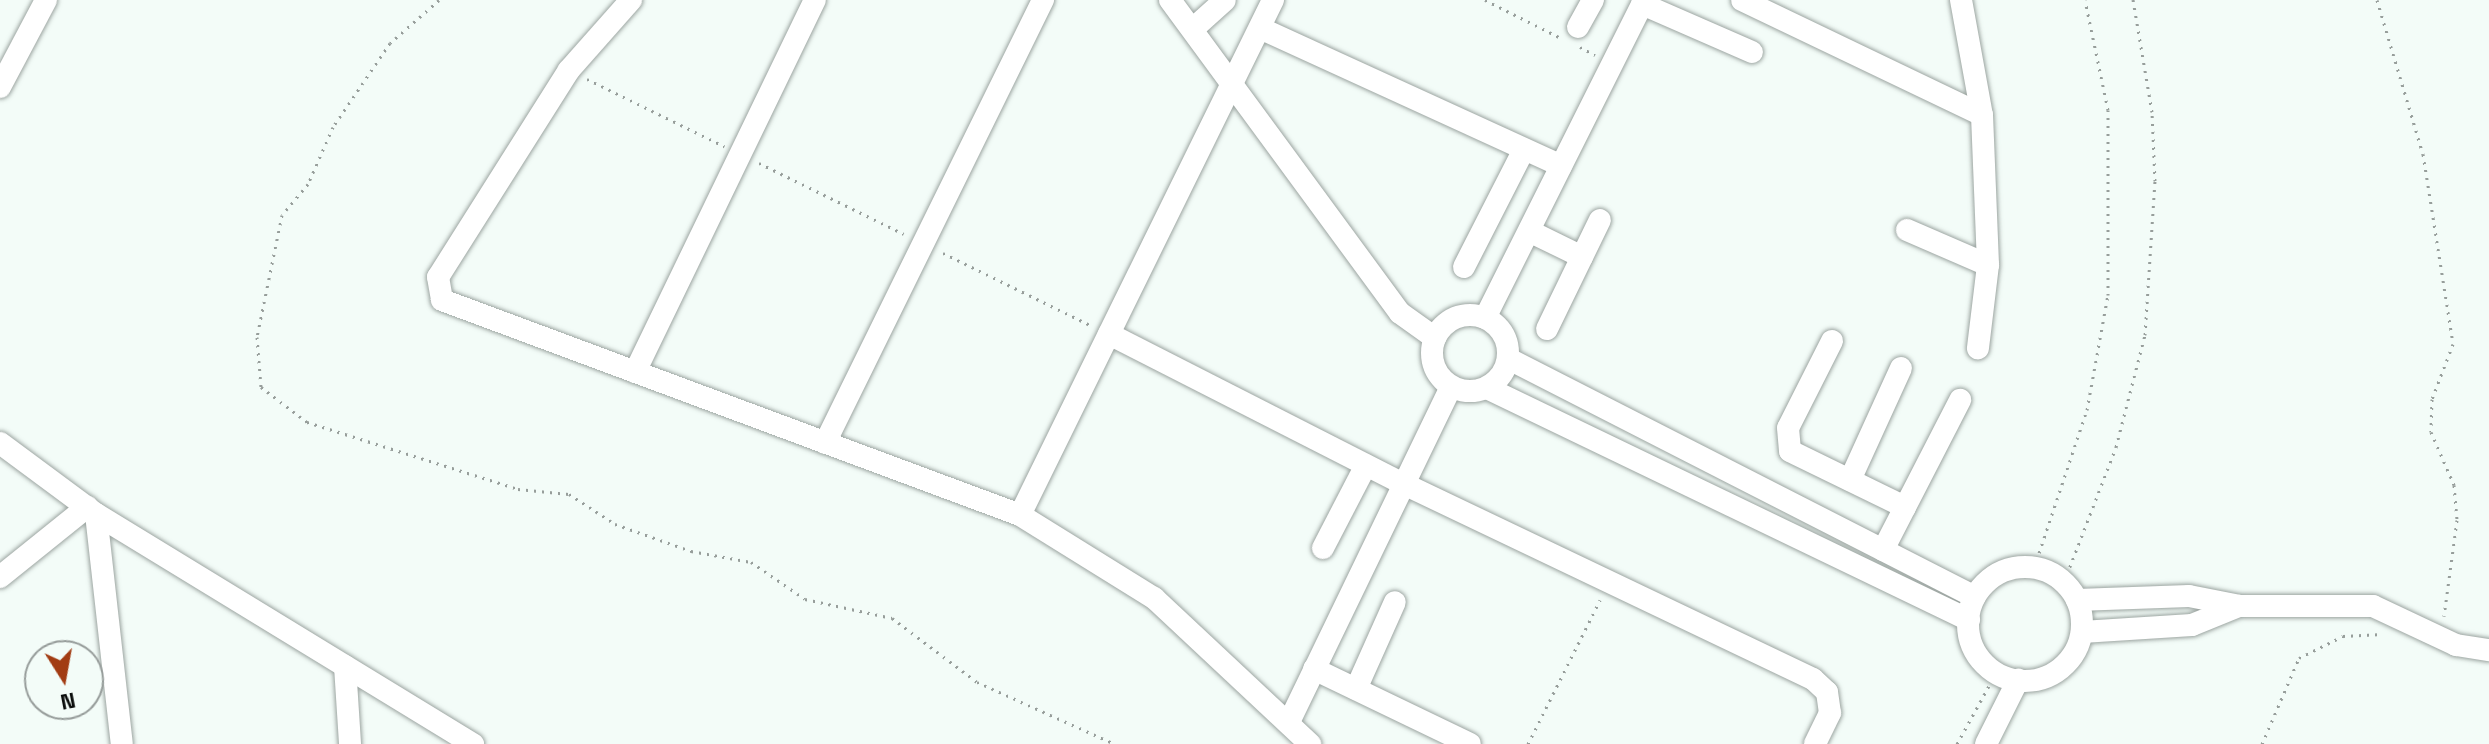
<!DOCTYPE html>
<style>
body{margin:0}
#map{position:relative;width:2489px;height:744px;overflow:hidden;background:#f3fcf8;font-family:"Space Grotesk",sans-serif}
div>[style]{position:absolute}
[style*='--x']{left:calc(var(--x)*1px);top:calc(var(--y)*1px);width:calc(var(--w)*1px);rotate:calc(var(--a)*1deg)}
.path>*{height:3px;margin-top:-1.5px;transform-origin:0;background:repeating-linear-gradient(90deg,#979e9b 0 2px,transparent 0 8px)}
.roads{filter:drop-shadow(0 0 2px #9ca5a1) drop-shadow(0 0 2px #9ca5a1)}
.minor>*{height:22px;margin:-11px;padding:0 11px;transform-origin:11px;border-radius:11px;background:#fff}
.minor>.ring{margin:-11px;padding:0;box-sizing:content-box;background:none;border:22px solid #fff;border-radius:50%}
span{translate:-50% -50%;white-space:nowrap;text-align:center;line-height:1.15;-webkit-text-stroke:7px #f3fcf8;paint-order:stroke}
.north{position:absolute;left:24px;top:640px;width:80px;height:80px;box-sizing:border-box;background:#f3fcf8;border:2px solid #969c9a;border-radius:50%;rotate:169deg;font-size:22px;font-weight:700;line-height:32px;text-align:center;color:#0a0d0c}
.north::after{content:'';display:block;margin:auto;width:28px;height:36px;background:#a23c13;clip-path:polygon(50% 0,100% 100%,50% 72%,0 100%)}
</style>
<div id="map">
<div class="path">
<div style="--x:439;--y:0;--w:65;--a:138.7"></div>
<div style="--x:390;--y:43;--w:102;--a:124.2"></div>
<div style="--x:333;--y:127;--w:62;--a:113.7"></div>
<div style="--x:308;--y:184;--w:40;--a:130"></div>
<div style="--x:282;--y:215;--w:125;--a:101.6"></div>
<div style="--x:257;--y:337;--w:50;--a:85.4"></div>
<div style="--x:261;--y:387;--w:58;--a:37.3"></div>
<div style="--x:307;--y:422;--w:221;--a:17.6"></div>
<div style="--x:518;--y:489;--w:51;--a:5.6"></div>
<div style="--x:569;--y:494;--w:55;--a:33.1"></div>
<div style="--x:615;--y:524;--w:81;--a:19.6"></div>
<div style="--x:691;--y:551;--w:61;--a:10.4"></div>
<div style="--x:751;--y:562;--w:65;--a:34.4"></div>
<div style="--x:805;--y:599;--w:89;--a:12.3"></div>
<div style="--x:892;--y:618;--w:106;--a:37"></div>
<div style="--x:977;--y:682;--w:151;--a:24.2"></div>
<div style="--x:1485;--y:0;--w:83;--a:26.6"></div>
<div style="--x:2377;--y:0;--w:161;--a:73.4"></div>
<div style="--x:2423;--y:154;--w:192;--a:81"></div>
<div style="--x:2453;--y:344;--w:59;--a:110.9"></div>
<div style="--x:2432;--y:399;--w:33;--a:92"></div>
<div style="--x:2431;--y:432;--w:58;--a:66.5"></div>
<div style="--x:2454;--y:485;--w:35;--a:85"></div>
<div style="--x:2457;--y:520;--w:97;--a:97.7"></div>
<div style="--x:1580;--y:47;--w:17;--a:28"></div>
<div style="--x:587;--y:79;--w:153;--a:26.1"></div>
<div style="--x:759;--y:163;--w:161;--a:26.1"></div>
<div style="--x:943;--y:253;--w:164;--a:26.1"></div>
<div style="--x:2034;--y:568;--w:167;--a:-71.5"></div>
<div style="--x:2087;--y:410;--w:117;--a:-79.7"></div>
<div style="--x:2108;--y:295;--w:185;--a:-90"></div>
<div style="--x:2108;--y:110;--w:112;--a:-101.8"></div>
<div style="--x:2064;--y:582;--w:145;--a:-68.9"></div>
<div style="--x:2116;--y:447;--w:116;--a:-75.5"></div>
<div style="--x:2145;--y:335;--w:154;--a:-86.3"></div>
<div style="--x:2155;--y:181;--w:69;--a:-92.5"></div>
<div style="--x:2152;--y:112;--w:114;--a:-99.6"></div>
<div style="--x:1528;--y:744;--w:161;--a:-63.4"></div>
<div style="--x:1957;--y:744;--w:81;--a:-61.2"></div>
<div style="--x:2262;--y:744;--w:94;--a:-66.7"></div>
<div style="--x:2299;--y:658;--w:49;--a:-26.6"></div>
<div style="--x:2343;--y:636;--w:40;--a:-2.9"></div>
</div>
<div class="roads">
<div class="minor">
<div style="--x:631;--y:0;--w:94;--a:131.5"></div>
<div style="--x:569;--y:70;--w:245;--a:122.3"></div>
<div style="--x:438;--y:277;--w:23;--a:80"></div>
<div style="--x:442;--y:300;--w:617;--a:20.4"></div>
<div style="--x:1020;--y:515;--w:158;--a:31.8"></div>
<div style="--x:1154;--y:598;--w:214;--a:43.1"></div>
<div style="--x:1170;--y:0;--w:388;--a:53.7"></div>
<div style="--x:1400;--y:313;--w:43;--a:35.5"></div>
<div style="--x:1742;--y:0;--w:266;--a:25.6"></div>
<div style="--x:1961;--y:0;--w:117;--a:79.7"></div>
<div style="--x:1982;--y:115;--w:150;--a:87.7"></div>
<div style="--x:1988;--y:265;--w:84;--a:96.9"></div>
<div style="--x:1642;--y:4;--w:120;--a:23.6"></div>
<div style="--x:1195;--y:27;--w:40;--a:-42"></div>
<div style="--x:1578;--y:27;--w:31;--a:-61"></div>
<div style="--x:1260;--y:28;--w:331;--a:24.6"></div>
<div style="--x:0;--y:87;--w:98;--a:-62.1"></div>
<div style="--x:1907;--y:230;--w:88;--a:23.4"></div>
<div style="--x:1529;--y:231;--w:59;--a:26.1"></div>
<div style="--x:1464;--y:267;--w:132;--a:-63"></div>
<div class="ring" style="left:1432px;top:315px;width:54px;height:54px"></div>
<div style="--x:1485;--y:318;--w:356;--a:-63.4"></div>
<div style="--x:1547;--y:329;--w:121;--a:-64.1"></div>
<div style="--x:1109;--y:334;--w:331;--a:27"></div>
<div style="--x:1404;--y:484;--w:453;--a:25.5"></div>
<div style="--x:1813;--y:679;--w:19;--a:43"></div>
<div style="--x:1827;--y:692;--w:21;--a:82"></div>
<div style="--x:1830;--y:713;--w:34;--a:116"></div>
<div style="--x:1832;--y:341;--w:97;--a:116.8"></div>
<div style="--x:1788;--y:428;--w:23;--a:85"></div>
<div style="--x:1790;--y:451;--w:128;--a:26"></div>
<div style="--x:1509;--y:359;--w:523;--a:27.05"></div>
<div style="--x:635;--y:372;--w:413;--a:-64.2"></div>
<div style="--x:1487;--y:388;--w:535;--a:25.7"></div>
<div style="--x:0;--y:443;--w:119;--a:36.5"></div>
<div style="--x:96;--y:514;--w:442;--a:31.4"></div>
<div style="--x:825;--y:443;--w:494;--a:-63.8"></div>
<div style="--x:1850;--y:480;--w:123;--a:-65.5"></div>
<div style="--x:96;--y:514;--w:231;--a:83.6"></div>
<div style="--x:1020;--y:515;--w:574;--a:-63.84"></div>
<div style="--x:1323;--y:548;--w:93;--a:-62.6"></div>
<div style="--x:1883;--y:550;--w:169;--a:-62.8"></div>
<div class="ring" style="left:1968px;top:567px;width:92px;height:92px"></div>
<div style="--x:0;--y:577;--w:112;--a:-38.8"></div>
<div style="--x:2077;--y:600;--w:112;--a:-2"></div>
<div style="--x:2189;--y:596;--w:52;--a:11.1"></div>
<div style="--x:2240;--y:606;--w:133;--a:0"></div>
<div style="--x:2373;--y:606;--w:92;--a:25.2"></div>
<div style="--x:2456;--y:645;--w:33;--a:9"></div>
<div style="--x:2082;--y:632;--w:110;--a:-3.6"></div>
<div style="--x:2192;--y:625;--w:51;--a:-22"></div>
<div style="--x:345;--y:666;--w:78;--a:86.3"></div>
<div style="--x:1314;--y:669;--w:173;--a:25.7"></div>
<div style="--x:1356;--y:689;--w:95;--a:-65.9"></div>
<div style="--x:1290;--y:720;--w:370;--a:-64.2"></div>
<div style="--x:1986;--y:744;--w:72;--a:-63.4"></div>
</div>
</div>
<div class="north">N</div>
</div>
